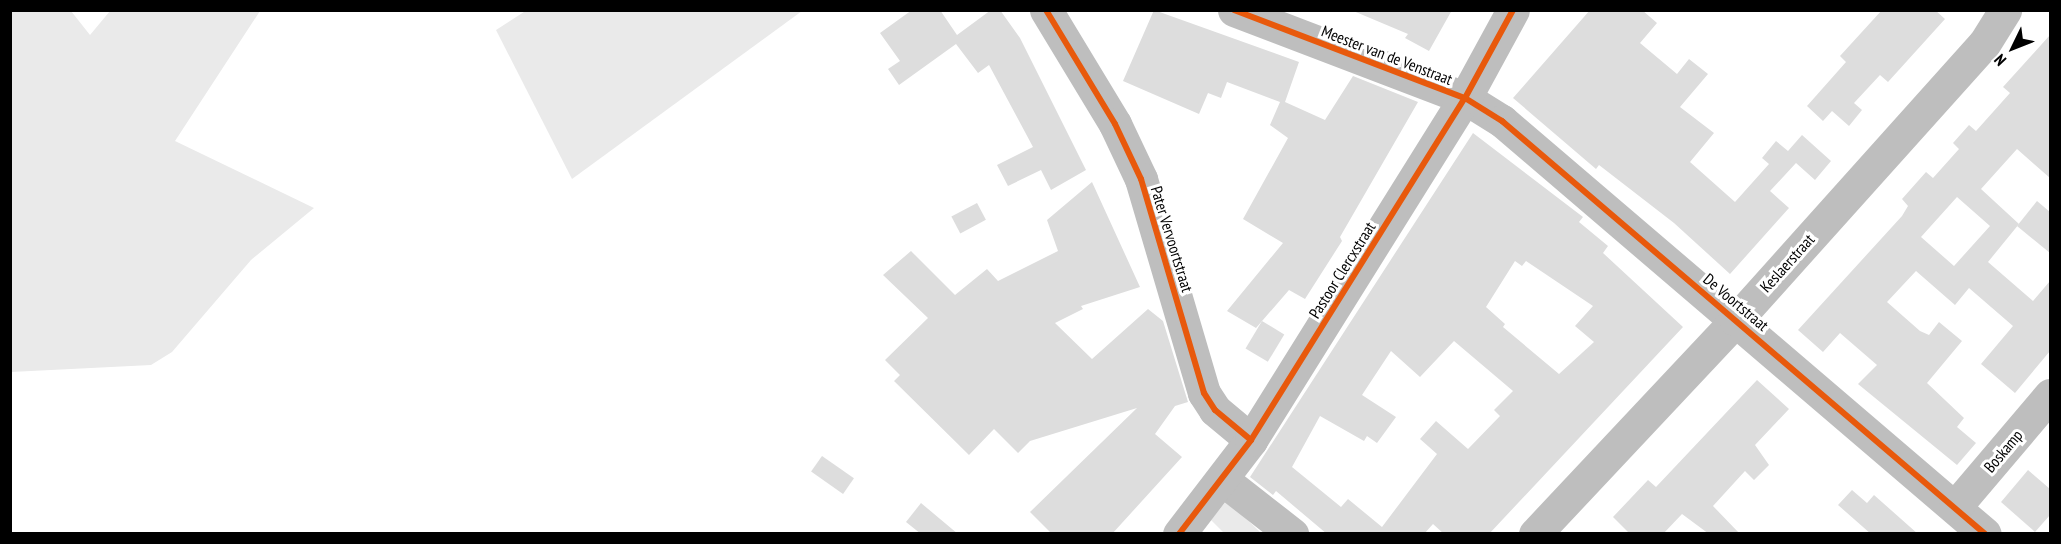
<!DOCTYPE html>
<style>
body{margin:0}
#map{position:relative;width:2061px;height:544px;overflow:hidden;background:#fff;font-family:"PT Sans Narrow",sans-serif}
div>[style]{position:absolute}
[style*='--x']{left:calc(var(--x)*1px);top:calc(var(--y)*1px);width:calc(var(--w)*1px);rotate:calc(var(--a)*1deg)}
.green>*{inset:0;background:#eaeaea}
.building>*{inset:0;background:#ddd;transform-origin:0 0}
.minor>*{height:33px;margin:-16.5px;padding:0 16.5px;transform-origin:16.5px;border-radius:16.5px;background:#bebebe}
.cycleway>*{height:6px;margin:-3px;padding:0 3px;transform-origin:3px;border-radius:3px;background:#e8590c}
span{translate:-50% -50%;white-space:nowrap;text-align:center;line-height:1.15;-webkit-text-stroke:6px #fff;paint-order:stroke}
.street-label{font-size:16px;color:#000}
.frame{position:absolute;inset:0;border:12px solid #000;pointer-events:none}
.north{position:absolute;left:1983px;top:18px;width:60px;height:60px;-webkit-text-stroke:4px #fff;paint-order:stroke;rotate:227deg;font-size:16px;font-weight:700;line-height:24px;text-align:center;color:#000}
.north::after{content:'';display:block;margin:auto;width:21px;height:27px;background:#000;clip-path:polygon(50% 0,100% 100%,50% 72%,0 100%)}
</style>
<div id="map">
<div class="green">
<div style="clip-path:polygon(527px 10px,802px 10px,802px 11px,572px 179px,496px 30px)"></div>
<div style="clip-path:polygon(10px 11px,71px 11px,90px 35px,110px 11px,260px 11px,175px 141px,314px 208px,251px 260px,172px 352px,151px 365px,11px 372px)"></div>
<div style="clip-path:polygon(1227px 500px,1261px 533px,1224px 533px,1211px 520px)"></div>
</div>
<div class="building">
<div style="clip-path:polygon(912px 10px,940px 10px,957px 35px,991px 10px,1000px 10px,1020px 38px,1086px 170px,1051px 190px,1041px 170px,1008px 186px,997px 165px,1033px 147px,989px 65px,978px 73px,956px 44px,899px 85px,888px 69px,900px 61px,880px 33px)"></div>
<div style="clip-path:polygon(1154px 10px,1299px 62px,1285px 102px,1325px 120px,1353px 76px,1418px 102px,1340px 237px,1342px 241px,1305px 299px,1289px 290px,1256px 328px,1227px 311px,1283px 243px,1243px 219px,1288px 138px,1270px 125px,1280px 102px,1227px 82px,1221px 98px,1208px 93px,1199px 114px,1123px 81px)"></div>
<div style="clip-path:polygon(1351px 10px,1452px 10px,1429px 51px,1405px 38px,1408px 34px)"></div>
<div style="clip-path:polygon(1590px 10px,1642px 10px,1657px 23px,1640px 43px,1677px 74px,1689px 59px,1708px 74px,1680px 107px,1714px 133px,1690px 162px,1735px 202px,1769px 164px,1762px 158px,1776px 141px,1788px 151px,1802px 135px,1831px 161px,1815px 180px,1796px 163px,1770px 191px,1789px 208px,1730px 274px,1674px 223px,1599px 165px,1596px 169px,1513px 98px)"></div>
<div style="clip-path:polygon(1882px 10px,1935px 10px,1945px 19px,1888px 82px,1880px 75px,1854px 103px,1862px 110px,1849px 126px,1832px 111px,1823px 121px,1807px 106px,1846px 62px,1840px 56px)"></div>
<div style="clip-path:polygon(evenodd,2050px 35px,2050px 178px,2017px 149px,1981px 189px,2019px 224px,1988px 262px,2033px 301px,2050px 281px,2050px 351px,2015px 393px,1981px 364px,2013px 326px,1969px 288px,1955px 305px,1916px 271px,1887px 302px,1920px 331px,1929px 335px,1939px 322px,1962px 341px,1927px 383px,1964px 418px,1957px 427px,1976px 443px,1957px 465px,1858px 384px,1877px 365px,1840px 333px,1823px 352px,1798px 330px,1902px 216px,1908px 206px,1902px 199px,1926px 172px,1933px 178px,1959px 149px,1953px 143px,1969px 125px,1976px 131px,2010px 93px,2003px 87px,2050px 35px,1957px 197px,1990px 226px,1954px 266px,1921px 237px,1957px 197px)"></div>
<div style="clip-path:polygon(evenodd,1473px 133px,1583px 217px,1579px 222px,1608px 246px,1603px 253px,1683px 327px,1489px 534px,1444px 534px,1433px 524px,1424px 534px,1327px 534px,1276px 491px,1273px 495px,1250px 477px,1473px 133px,1515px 261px,1522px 266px,1526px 261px,1593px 306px,1575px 326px,1594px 342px,1559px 374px,1503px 327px,1505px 324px,1486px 307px,1515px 261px,1473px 133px,1454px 341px,1513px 391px,1494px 410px,1500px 416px,1468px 449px,1436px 421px,1420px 439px,1437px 454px,1382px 527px,1348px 499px,1341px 507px,1292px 467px,1320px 416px,1364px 441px,1367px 436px,1377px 443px,1396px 417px,1362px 395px,1391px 351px,1420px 377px,1454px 341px)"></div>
<div style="clip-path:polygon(1092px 182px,1140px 287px,1081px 306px,1083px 309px,1055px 323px,1092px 359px,1148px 309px,1163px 321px,1188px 402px,1175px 406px,1155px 434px,1182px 457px,1112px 534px,1052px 534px,1030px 512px,1137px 408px,1030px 441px,1018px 453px,994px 429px,969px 455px,894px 381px,900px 375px,885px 360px,928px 318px,883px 275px,911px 251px,955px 295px,987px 269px,998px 281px,1058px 251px,1047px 220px)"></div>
<div style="clip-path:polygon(2037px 201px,2050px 212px,2050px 253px,2017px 226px)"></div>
<div style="left:977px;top:203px;width:19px;height:29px;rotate:62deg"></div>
<div style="left:1262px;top:321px;width:26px;height:32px;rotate:31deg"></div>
<div style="clip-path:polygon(1757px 380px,1789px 409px,1755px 445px,1769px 465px,1754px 480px,1745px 471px,1713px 506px,1740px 534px,1709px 534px,1682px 514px,1663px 534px,1630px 534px,1613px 517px,1648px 480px,1656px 487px)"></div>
<div style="left:822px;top:456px;width:39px;height:19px;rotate:35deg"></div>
<div style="clip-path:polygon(2028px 470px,2050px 489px,2050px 515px,2035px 532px,2001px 502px)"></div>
<div style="clip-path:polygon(1852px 490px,1867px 503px,1874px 495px,1918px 534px,1871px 534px,1838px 505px)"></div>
<div style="clip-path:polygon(921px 503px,958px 534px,921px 534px,906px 522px)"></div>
</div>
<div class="minor">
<div style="--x:1046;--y:10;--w:133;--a:58.8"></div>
<div style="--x:1115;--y:124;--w:61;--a:64.7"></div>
<div style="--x:1141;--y:179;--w:223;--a:73.6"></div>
<div style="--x:1204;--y:393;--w:20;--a:57"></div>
<div style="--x:1215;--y:410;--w:47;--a:39.8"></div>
<div style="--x:1234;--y:10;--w:247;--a:20.9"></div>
<div style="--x:1465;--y:98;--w:44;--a:31.9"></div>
<div style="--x:1502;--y:121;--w:635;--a:40.53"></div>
<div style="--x:1223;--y:480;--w:88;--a:38"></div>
<div style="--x:1955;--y:507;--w:147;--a:-49.7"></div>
<div style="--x:1179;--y:534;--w:118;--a:-52.5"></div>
<div style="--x:1251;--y:440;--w:403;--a:-58"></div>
<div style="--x:1465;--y:98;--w:100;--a:-61.4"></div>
<div style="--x:1535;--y:534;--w:294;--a:-46.8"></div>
<div style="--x:1736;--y:320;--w:371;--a:-48.1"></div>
<div style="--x:1984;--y:44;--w:40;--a:-58"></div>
</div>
<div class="cycleway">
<div style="--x:1046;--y:10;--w:133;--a:58.8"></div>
<div style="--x:1115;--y:124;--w:61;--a:64.7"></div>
<div style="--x:1141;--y:179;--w:223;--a:73.6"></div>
<div style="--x:1204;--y:393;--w:20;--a:57"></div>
<div style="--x:1215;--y:410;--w:47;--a:39.8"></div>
<div style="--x:1234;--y:10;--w:247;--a:20.9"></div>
<div style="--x:1465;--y:98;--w:44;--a:31.9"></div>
<div style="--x:1502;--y:121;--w:635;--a:40.53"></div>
<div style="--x:1179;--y:534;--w:118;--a:-52.5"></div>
<div style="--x:1251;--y:440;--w:403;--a:-58"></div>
<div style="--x:1465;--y:98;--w:100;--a:-61.4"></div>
</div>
<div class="street-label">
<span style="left:1387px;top:55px;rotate:21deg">Meester van de Venstraat</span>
<span style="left:1172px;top:239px;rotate:73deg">Pater Vervoortstraat</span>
<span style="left:1787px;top:263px;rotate:-48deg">Keslaerstraat</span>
<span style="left:1342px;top:270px;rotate:-58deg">Pastoor Clercxstraat</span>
<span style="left:1736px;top:302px;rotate:40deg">De Voortstraat</span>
<span style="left:2003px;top:451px;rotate:-50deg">Boskamp</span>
</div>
<div class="frame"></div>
<div class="north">N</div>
</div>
